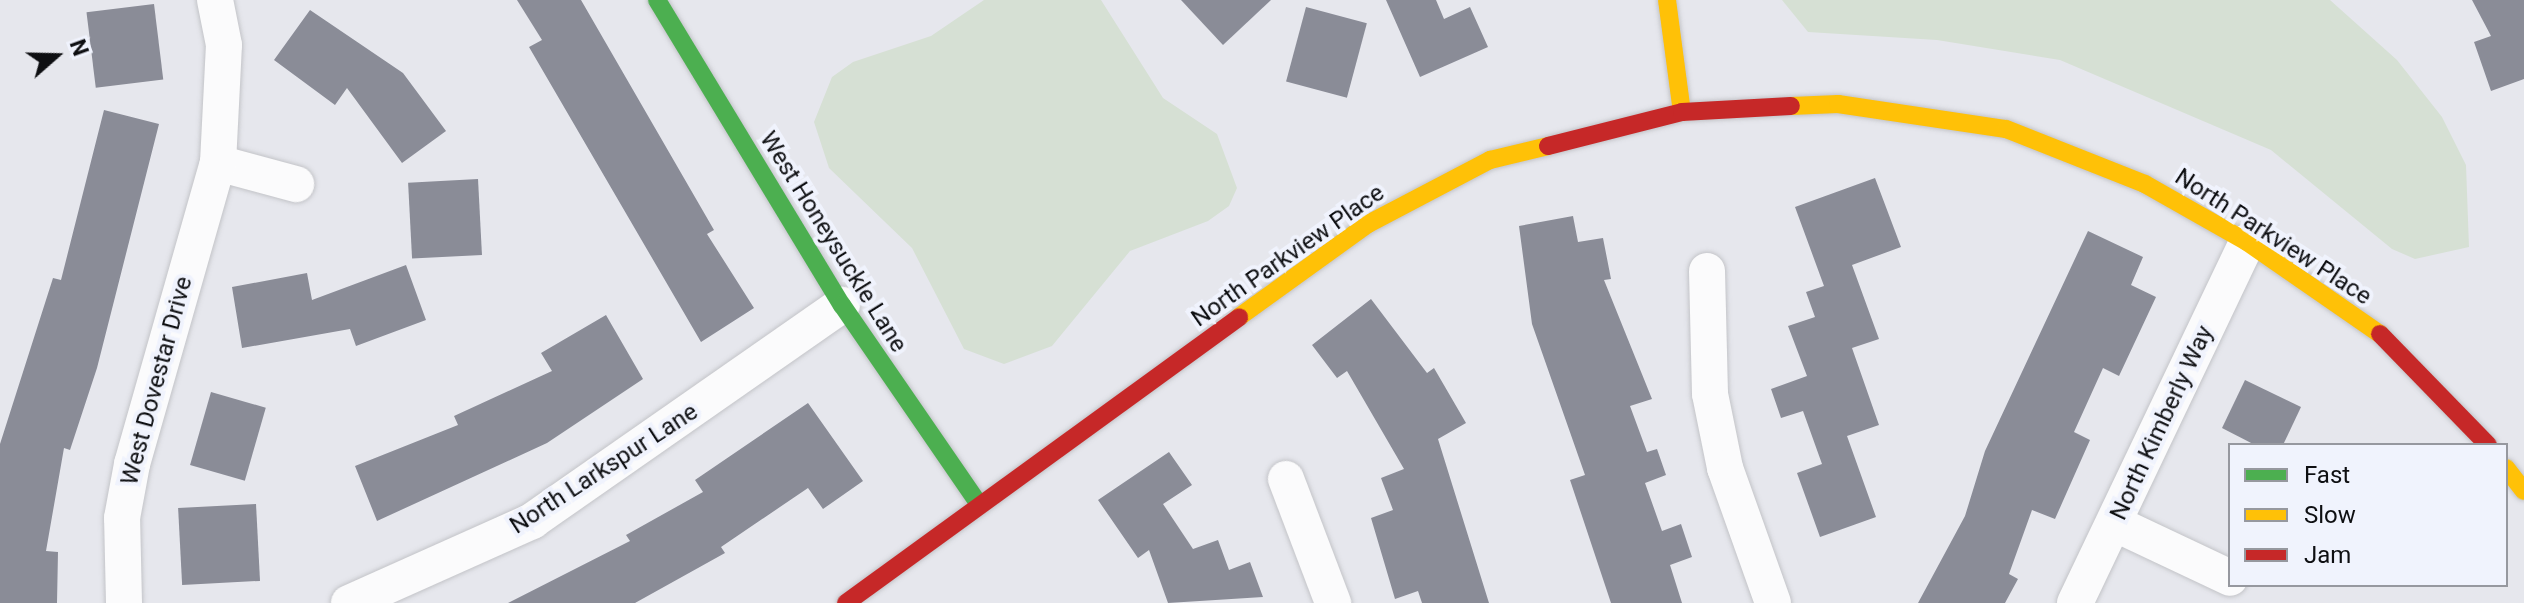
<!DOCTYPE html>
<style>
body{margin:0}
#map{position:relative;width:2524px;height:603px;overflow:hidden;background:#e6e7ed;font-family:Roboto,sans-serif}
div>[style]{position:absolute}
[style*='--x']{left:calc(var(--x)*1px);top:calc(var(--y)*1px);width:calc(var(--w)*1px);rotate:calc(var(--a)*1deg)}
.green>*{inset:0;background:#d6e0d4}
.building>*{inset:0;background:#8a8c97;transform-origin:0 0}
.roads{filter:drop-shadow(0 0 2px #c3c4c8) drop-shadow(0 0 2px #c3c4c8)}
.street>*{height:36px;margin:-18px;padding:0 18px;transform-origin:18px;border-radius:18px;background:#fbfbfc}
.fast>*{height:18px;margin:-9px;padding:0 9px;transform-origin:9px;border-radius:9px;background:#4caf50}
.slow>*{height:18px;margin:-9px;padding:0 9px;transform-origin:9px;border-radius:9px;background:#ffc107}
.jam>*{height:18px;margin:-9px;padding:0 9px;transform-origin:9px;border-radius:9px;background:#c62828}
span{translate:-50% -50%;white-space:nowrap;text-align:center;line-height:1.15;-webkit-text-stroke:8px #f0f3fd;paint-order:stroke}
.street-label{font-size:24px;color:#0e0f12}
.legend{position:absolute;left:2228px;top:443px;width:280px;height:144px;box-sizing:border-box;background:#f0f3fd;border:2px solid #96989f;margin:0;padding:10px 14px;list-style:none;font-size:24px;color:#0e0f12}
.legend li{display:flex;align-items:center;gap:16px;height:40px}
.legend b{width:40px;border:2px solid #96989f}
.north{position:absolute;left:16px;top:16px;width:80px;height:80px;-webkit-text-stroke:6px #f0f3fd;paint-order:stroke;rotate:70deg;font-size:22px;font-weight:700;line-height:32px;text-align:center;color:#0e0f12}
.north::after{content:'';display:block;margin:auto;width:28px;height:36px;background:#0e0f12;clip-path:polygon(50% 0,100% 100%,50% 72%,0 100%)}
</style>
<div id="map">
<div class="green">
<div style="clip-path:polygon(984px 0,1101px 0,1163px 98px,1217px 134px,1237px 188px,1229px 206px,1208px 221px,1130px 251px,1052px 346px,1004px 364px,964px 349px,912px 248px,829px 168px,814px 122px,832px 77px,853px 62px,931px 36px)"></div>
<div style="clip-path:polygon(1782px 0,2330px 0,2397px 60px,2442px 117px,2466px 165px,2469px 247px,2415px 259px,2392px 249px,2271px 150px,2060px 60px,1937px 40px,1808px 32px)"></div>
</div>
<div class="building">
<div style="clip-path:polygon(517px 0,581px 0,714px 230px,707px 234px,754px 308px,701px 342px,529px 47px,542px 40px)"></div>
<div style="clip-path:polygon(1181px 0,1271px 0,1223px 45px)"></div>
<div style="clip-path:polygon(1386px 0,1436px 0,1444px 19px,1470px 7px,1488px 47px,1420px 77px)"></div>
<div style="clip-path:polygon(2472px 0,2524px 0,2524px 79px,2491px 91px,2474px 42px,2491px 36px)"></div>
<div style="left:154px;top:4px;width:76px;height:68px;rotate:83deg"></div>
<div style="left:1306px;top:7px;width:63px;height:77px;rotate:15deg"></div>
<div style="clip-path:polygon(310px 10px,403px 73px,446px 131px,402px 163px,347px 88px,335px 105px,274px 60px)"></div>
<div style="clip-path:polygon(104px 110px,159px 124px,97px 368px,70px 450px,64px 448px,46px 551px,58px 552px,57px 603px,0 603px,0 444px,53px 278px,61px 280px)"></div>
<div style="clip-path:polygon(1875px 178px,1901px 247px,1852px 265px,1879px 339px,1852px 348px,1879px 425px,1847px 436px,1876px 517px,1820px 537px,1797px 473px,1822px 464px,1803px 411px,1781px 418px,1771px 389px,1807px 376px,1788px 326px,1815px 317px,1806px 292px,1824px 286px,1795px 207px)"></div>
<div style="left:478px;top:179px;width:76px;height:70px;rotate:87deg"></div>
<div style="clip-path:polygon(1573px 216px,1578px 242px,1603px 238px,1611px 279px,1604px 280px,1652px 399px,1630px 406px,1647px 452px,1657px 449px,1666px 475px,1645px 483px,1662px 531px,1681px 524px,1692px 557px,1670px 565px,1682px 603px,1611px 603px,1570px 480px,1585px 475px,1532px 324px,1519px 226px)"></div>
<div style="clip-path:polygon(2088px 231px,2143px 257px,2131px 285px,2156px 297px,2119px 376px,2103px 368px,2074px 432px,2090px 440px,2055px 519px,2032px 510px,2009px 574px,2018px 579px,2005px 603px,1918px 603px,1965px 516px,1985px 451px)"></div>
<div style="clip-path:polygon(406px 265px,426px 320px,356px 346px,350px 329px,242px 348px,232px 287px,307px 273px,312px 300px)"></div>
<div style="clip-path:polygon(1371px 299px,1427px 373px,1434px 368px,1466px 423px,1438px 439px,1489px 603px,1422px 603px,1418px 591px,1395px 599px,1371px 518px,1393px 510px,1381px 478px,1404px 469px,1347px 371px,1337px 378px,1312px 345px)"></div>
<div style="clip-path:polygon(606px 315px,643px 379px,547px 443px,377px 521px,355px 466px,458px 425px,454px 416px,552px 371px,541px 353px)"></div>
<div style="clip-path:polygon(2245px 380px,2301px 407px,2283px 445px,2255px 445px,2222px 428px)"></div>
<div style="left:211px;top:392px;width:57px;height:76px;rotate:16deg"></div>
<div style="clip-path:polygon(808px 403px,863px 481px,823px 509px,808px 488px,721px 547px,725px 553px,635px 603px,508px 603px,630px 541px,626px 535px,703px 492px,695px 480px)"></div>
<div style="clip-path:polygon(1169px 452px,1192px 485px,1163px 504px,1193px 549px,1218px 540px,1229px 570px,1250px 562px,1263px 597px,1168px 603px,1149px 550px,1138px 558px,1098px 500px)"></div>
<div style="left:256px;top:504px;width:77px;height:78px;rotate:87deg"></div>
</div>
<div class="roads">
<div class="street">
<div style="--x:218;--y:163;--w:81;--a:15.1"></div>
<div style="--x:1707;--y:271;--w:123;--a:88.6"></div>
<div style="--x:1710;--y:394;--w:76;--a:78.5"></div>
<div style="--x:1725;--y:468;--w:143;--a:70.4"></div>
<div style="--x:1286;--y:479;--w:133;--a:69.2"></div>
<div style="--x:2116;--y:524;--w:126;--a:25.3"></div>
<div style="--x:124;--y:603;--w:85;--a:-91.3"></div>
<div style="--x:122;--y:518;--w:55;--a:-79.5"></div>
<div style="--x:132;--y:464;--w:313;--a:-74.1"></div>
<div style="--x:218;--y:163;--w:118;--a:-87.1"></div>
<div style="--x:224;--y:45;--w:46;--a:-101.3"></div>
<div style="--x:349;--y:603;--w:201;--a:-24.1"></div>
<div style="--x:532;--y:521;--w:378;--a:-34.9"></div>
<div style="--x:2075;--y:603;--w:400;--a:-64.5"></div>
</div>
<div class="fast">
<div style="--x:657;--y:0;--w:357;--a:58.8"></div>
<div style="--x:842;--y:305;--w:240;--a:55.5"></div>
</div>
<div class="slow">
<div style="--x:1667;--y:0;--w:113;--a:82.4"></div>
<div style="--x:1791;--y:106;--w:47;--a:-2.4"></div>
<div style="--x:1838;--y:104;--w:170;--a:8.5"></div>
<div style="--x:2006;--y:129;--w:149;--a:21.6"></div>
<div style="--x:2145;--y:184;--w:117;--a:29.6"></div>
<div style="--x:2247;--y:242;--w:162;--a:34.7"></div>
<div style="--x:1239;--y:317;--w:159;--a:-35.8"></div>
<div style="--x:1368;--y:224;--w:138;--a:-27.7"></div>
<div style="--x:1490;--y:160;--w:60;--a:-13.6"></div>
<div style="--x:2506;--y:468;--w:29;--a:52"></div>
</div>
<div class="jam">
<div style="--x:1548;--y:146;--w:138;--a:-14.2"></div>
<div style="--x:1682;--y:112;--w:109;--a:-3.2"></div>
<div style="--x:2380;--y:334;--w:155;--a:45.8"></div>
<div style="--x:846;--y:603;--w:486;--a:-36"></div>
</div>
</div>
<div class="street-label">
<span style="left:2273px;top:237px;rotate:33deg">North Parkview Place</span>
<span style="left:833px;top:242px;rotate:58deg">West Honeysuckle Lane</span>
<span style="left:1288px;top:256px;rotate:-35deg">North Parkview Place</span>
<span style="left:157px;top:381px;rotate:-75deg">West Dovestar Drive</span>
<span style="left:2162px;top:423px;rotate:-65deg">North Kimberly Way</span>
<span style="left:604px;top:469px;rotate:-33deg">North Larkspur Lane</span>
</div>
<ul class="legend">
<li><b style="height:10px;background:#4caf50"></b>Fast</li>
<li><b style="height:10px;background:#ffc107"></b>Slow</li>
<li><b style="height:10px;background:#c62828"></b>Jam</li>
</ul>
<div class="north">N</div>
</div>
